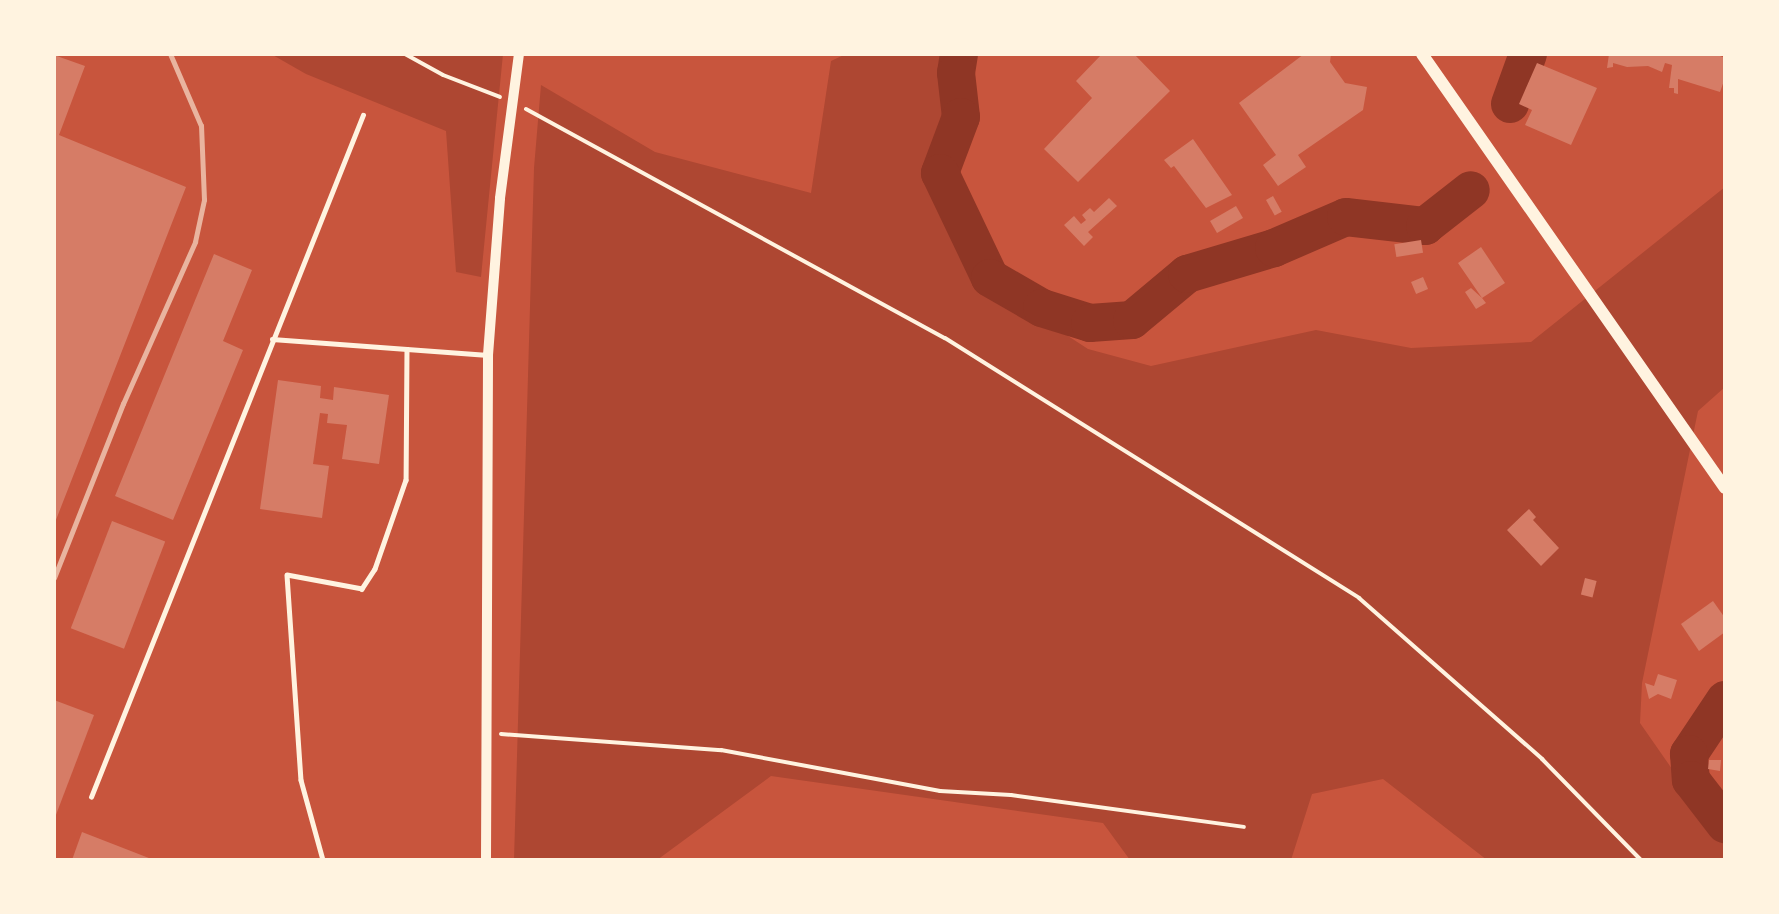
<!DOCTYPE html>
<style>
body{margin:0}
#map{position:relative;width:1779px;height:914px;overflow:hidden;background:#c8553d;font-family:"Work Sans",sans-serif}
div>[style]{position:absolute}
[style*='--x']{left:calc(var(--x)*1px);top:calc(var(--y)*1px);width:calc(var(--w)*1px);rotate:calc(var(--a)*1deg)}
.green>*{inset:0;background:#ae4732}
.river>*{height:38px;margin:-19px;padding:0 19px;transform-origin:19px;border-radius:19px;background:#8f3625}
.building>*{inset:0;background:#d67c66;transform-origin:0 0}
.path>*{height:4px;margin:-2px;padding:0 2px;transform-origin:2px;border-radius:2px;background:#fff3e0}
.service>*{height:4.5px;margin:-2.25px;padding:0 2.25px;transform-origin:2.25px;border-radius:2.25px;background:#fff3e0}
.tertiary>*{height:10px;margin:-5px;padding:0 5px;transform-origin:5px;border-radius:5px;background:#fff3e0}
.secondary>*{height:12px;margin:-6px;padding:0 6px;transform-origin:6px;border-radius:6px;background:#fff3e0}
.rail>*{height:4.5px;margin:-2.25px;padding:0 2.25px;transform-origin:2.25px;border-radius:2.25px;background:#e9b49f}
span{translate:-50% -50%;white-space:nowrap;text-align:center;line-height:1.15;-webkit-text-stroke:6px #fff3e0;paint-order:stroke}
.frame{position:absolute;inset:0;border:56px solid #fff3e0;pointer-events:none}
</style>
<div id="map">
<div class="green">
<div style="clip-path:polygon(271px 54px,503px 54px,481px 277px,456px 272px,446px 131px,306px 74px)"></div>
<div style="clip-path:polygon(846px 54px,968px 54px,941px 75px,953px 101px,933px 158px,939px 202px,968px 271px,1088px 349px,1151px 366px,1316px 330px,1411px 348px,1531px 342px,1725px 187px,1725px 387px,1698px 411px,1642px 683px,1640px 723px,1725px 845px,1725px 860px,1487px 860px,1383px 779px,1312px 794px,1291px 860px,1130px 860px,1103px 823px,771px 776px,657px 860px,514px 860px,534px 168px,541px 85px,655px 152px,811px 193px,831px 61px)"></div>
</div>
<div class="river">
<div style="--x:959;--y:54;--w:19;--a:99"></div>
<div style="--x:956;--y:73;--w:44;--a:83.5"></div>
<div style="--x:961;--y:117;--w:60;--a:110.6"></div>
<div style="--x:940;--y:173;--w:116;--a:64.5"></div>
<div style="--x:990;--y:278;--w:60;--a:30"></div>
<div style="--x:1042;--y:308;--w:50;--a:17.4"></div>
<div style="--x:1090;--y:323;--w:42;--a:-4.1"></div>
<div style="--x:1132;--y:320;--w:72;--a:-39.9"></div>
<div style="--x:1187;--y:274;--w:91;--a:-16.6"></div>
<div style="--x:1274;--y:248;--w:78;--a:-23.3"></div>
<div style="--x:1346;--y:217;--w:80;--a:6.5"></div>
<div style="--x:1425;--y:226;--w:58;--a:-38"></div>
<div style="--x:1510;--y:104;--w:53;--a:-70.2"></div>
<div style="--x:1725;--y:700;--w:65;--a:123.7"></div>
<div style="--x:1689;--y:754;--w:26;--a:86"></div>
<div style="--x:1691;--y:780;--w:56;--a:52.3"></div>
</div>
<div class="building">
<div style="clip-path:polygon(1102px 54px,1134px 54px,1170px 91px,1078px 182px,1044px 149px,1092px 98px,1076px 81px)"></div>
<div style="clip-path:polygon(1304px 54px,1331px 54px,1330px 62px,1345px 83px,1367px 87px,1363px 110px,1298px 155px,1306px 167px,1278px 186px,1263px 165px,1276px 155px,1239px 103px)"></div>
<div style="clip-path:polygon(1609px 54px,1715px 54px,1725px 58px,1725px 78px,1720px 92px,1678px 79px,1678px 94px,1674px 93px,1674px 88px,1669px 88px,1672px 65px,1665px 63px,1662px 72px,1648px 66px,1627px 67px,1613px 63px,1613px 67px,1607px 68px)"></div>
<div style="clip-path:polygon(54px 55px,85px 66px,59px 135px,186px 187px,54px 525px)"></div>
<div style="clip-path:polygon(1537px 63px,1597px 88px,1571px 145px,1525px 125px,1532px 110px,1519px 104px)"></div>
<div style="clip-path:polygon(1193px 139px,1232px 195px,1206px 208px,1174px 166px,1171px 168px,1164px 160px)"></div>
<div style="left:1273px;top:196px;width:18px;height:8px;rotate:61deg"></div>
<div style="clip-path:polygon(1109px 198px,1117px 206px,1088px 232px,1093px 237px,1084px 246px,1064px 225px,1074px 216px,1081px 224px,1086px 220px,1082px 215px,1090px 208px,1094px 212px)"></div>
<div style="left:1236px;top:206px;width:14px;height:30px;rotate:60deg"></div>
<div style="left:1421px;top:240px;width:13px;height:27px;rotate:81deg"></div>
<div style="clip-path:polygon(1481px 247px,1505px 283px,1482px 298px,1486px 303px,1476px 309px,1465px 292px,1471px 288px,1482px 298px,1458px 263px)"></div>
<div style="clip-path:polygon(214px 254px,252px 270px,223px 341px,243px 350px,173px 520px,115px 496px)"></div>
<div style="left:1423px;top:277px;width:13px;height:13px;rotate:67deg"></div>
<div style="clip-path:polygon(278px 380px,321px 386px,320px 398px,333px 400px,334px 387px,389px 395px,379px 464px,342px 459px,347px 425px,327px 423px,328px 414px,320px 413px,313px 464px,329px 466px,322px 518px,260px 509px)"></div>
<div style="clip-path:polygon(1529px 509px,1536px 517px,1533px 520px,1559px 548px,1541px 566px,1507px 530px)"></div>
<div style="left:112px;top:521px;width:57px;height:115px;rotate:21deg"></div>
<div style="left:1585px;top:578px;width:12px;height:17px;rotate:14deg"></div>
<div style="clip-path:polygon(1713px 601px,1725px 618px,1725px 632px,1699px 651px,1681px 624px)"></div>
<div style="clip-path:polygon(1658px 674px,1677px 680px,1671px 699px,1658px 694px,1649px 699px,1645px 683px,1654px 686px)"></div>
<div style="clip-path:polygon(54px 700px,94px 715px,54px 820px)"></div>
<div style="clip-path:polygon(1709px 760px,1721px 760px,1720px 771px,1708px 769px)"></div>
<div style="clip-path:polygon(82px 832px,154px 860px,72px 860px)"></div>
</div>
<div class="path">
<div style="--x:405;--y:54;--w:43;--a:28.9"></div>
<div style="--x:443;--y:75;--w:61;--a:21.1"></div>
<div style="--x:526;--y:109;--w:477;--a:28.7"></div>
<div style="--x:945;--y:338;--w:489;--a:32.1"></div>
<div style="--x:1359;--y:598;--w:244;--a:41.3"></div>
<div style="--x:1542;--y:759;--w:141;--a:45.6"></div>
<div style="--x:501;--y:734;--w:221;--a:4.2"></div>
<div style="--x:721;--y:750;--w:223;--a:10.6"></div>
<div style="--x:940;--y:791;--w:71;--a:3.2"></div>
<div style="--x:1011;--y:795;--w:235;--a:7.8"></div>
</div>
<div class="service">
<div style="--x:272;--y:339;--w:135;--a:4.2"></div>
<div style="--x:407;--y:349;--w:131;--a:90.4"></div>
<div style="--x:406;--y:480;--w:94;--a:109.2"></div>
<div style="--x:375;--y:569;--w:24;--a:123"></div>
<div style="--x:362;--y:589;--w:76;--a:-169.4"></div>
<div style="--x:287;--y:575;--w:205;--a:86.1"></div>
<div style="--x:301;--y:780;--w:83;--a:74.6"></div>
<div style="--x:407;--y:349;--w:81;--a:4.2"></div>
<div style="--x:91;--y:797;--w:734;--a:-68.26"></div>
</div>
<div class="tertiary">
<div style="--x:486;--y:860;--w:505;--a:-89.77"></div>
<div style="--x:488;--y:355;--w:157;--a:-85.6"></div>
<div style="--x:500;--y:198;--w:145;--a:-82.5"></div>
</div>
<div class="secondary">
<div style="--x:1422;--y:54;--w:529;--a:55.08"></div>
</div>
<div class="rail">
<div style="--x:54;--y:578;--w:187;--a:-68.4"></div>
<div style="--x:123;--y:404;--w:177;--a:-66"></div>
<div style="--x:195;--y:242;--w:43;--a:-77.9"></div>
<div style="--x:204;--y:200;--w:74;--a:-92.3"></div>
<div style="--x:201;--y:126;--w:78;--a:-113.3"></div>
</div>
<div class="frame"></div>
</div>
